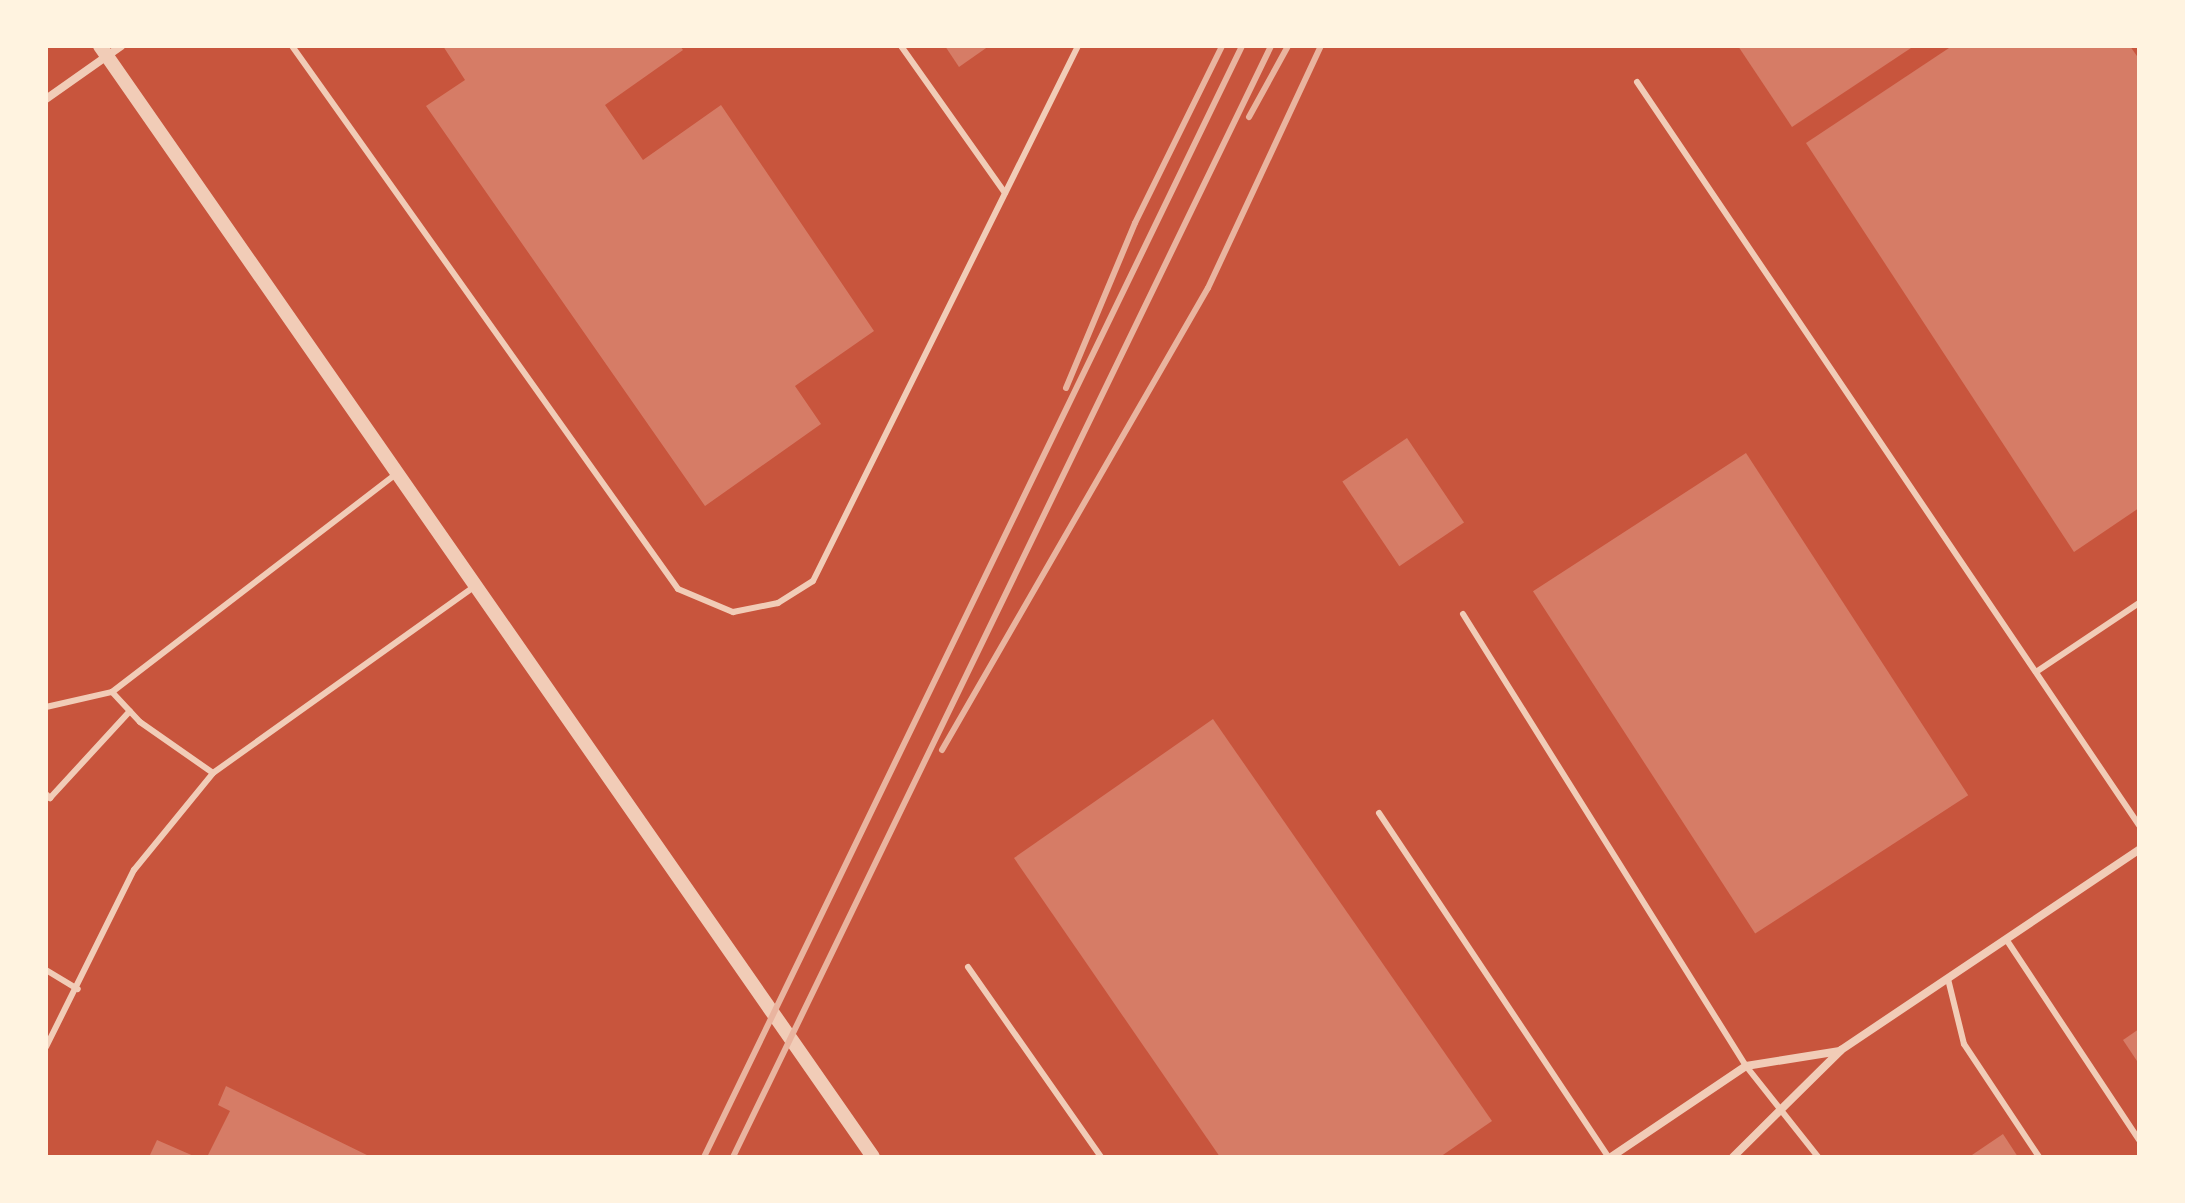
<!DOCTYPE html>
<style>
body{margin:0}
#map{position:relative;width:2185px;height:1203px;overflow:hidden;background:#c8553d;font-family:"Space Grotesk",sans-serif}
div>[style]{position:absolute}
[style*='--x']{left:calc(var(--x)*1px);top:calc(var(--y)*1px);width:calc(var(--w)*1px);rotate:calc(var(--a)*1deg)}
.building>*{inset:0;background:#d67c66;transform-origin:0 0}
.service>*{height:6px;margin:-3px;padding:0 3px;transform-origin:3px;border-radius:3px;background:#f1ccb7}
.minor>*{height:8px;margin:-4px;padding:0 4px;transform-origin:4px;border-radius:4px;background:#f1ccb7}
.tertiary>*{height:14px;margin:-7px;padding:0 7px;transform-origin:7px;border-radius:7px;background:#f1ccb7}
.rail>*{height:6px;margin:-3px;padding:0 3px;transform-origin:3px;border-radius:3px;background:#e9b49f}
span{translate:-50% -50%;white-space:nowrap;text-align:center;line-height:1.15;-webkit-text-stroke:8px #fff3e0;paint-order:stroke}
.frame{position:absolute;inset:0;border:48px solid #fff3e0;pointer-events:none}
</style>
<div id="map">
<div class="building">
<div style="clip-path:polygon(443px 46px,680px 46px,683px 50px,605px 105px,643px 160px,721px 105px,874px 331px,795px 386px,821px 424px,705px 506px,426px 106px,465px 80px)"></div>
<div style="clip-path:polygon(945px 46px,989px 46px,959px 67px)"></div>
<div style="clip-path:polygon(1738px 46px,1914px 46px,1792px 127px)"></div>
<div style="clip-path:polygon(1952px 46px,2130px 46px,2139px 59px,2139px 508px,2074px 552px,1806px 143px)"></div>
<div style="left:1407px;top:438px;width:102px;height:78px;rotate:56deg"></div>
<div style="left:1746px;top:453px;width:408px;height:254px;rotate:57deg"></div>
<div style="clip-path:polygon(1213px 719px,1492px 1121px,1440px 1157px,1220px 1157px,1014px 858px)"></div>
<div style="clip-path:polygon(2139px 1029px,2139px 1064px,2123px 1040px)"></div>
<div style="clip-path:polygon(226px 1086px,371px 1157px,207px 1157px,230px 1111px,218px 1105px)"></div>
<div style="clip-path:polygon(2003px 1134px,2018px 1157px,1969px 1157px)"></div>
<div style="clip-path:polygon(157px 1140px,196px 1157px,149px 1157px)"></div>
</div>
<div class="service">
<div style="--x:292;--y:46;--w:666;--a:54.59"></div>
<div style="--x:678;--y:589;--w:60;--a:22.7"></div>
<div style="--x:733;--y:612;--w:46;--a:-11.3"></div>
<div style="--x:778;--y:603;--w:41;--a:-32.2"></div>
<div style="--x:813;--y:581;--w:597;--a:-63.65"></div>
<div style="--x:901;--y:46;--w:180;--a:54.7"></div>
<div style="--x:1637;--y:82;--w:897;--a:55.96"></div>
<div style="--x:1463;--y:614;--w:533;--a:57.95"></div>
<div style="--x:1746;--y:1066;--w:116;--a:51.6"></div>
<div style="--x:2036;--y:672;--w:124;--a:-33.8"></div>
<div style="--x:46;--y:707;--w:68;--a:-12.8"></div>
<div style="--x:213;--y:773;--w:89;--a:-145.1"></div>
<div style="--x:140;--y:722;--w:41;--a:-133"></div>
<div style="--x:112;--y:692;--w:359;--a:-37.5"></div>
<div style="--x:46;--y:794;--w:6;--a:45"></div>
<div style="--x:50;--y:798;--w:118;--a:-47.4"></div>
<div style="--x:1379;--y:813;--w:413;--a:56.3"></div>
<div style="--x:2006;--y:939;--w:241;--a:56.5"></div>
<div style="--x:968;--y:967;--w:232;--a:55"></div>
<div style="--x:46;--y:970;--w:37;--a:31"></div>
<div style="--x:1948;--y:979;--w:67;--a:76.2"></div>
<div style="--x:1964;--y:1044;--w:136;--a:56.4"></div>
<div style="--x:46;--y:1047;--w:198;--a:-63.6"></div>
<div style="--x:134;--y:870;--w:125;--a:-50.8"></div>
<div style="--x:213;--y:773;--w:322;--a:-35.5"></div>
</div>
<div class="minor">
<div style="--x:46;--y:99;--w:92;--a:-35.2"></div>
<div style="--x:1611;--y:1157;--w:163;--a:-34"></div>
<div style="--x:1746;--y:1066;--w:95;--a:-9.1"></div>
<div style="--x:1733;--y:1157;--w:152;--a:-44.7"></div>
<div style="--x:1841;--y:1050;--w:359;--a:-33.9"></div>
</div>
<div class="tertiary">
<div style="--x:100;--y:46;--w:1353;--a:55.17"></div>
</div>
<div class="rail">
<div style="--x:1249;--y:117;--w:81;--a:-61.2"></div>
<div style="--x:1066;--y:388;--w:179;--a:-67.3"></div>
<div style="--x:1135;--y:223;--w:197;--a:-63.8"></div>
<div style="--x:942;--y:750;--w:533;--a:-60.07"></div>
<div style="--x:1208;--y:288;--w:267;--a:-65"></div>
<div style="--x:704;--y:1157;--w:1234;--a:-64.16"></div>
<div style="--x:733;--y:1157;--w:1234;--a:-64.16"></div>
</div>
<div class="frame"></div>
</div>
